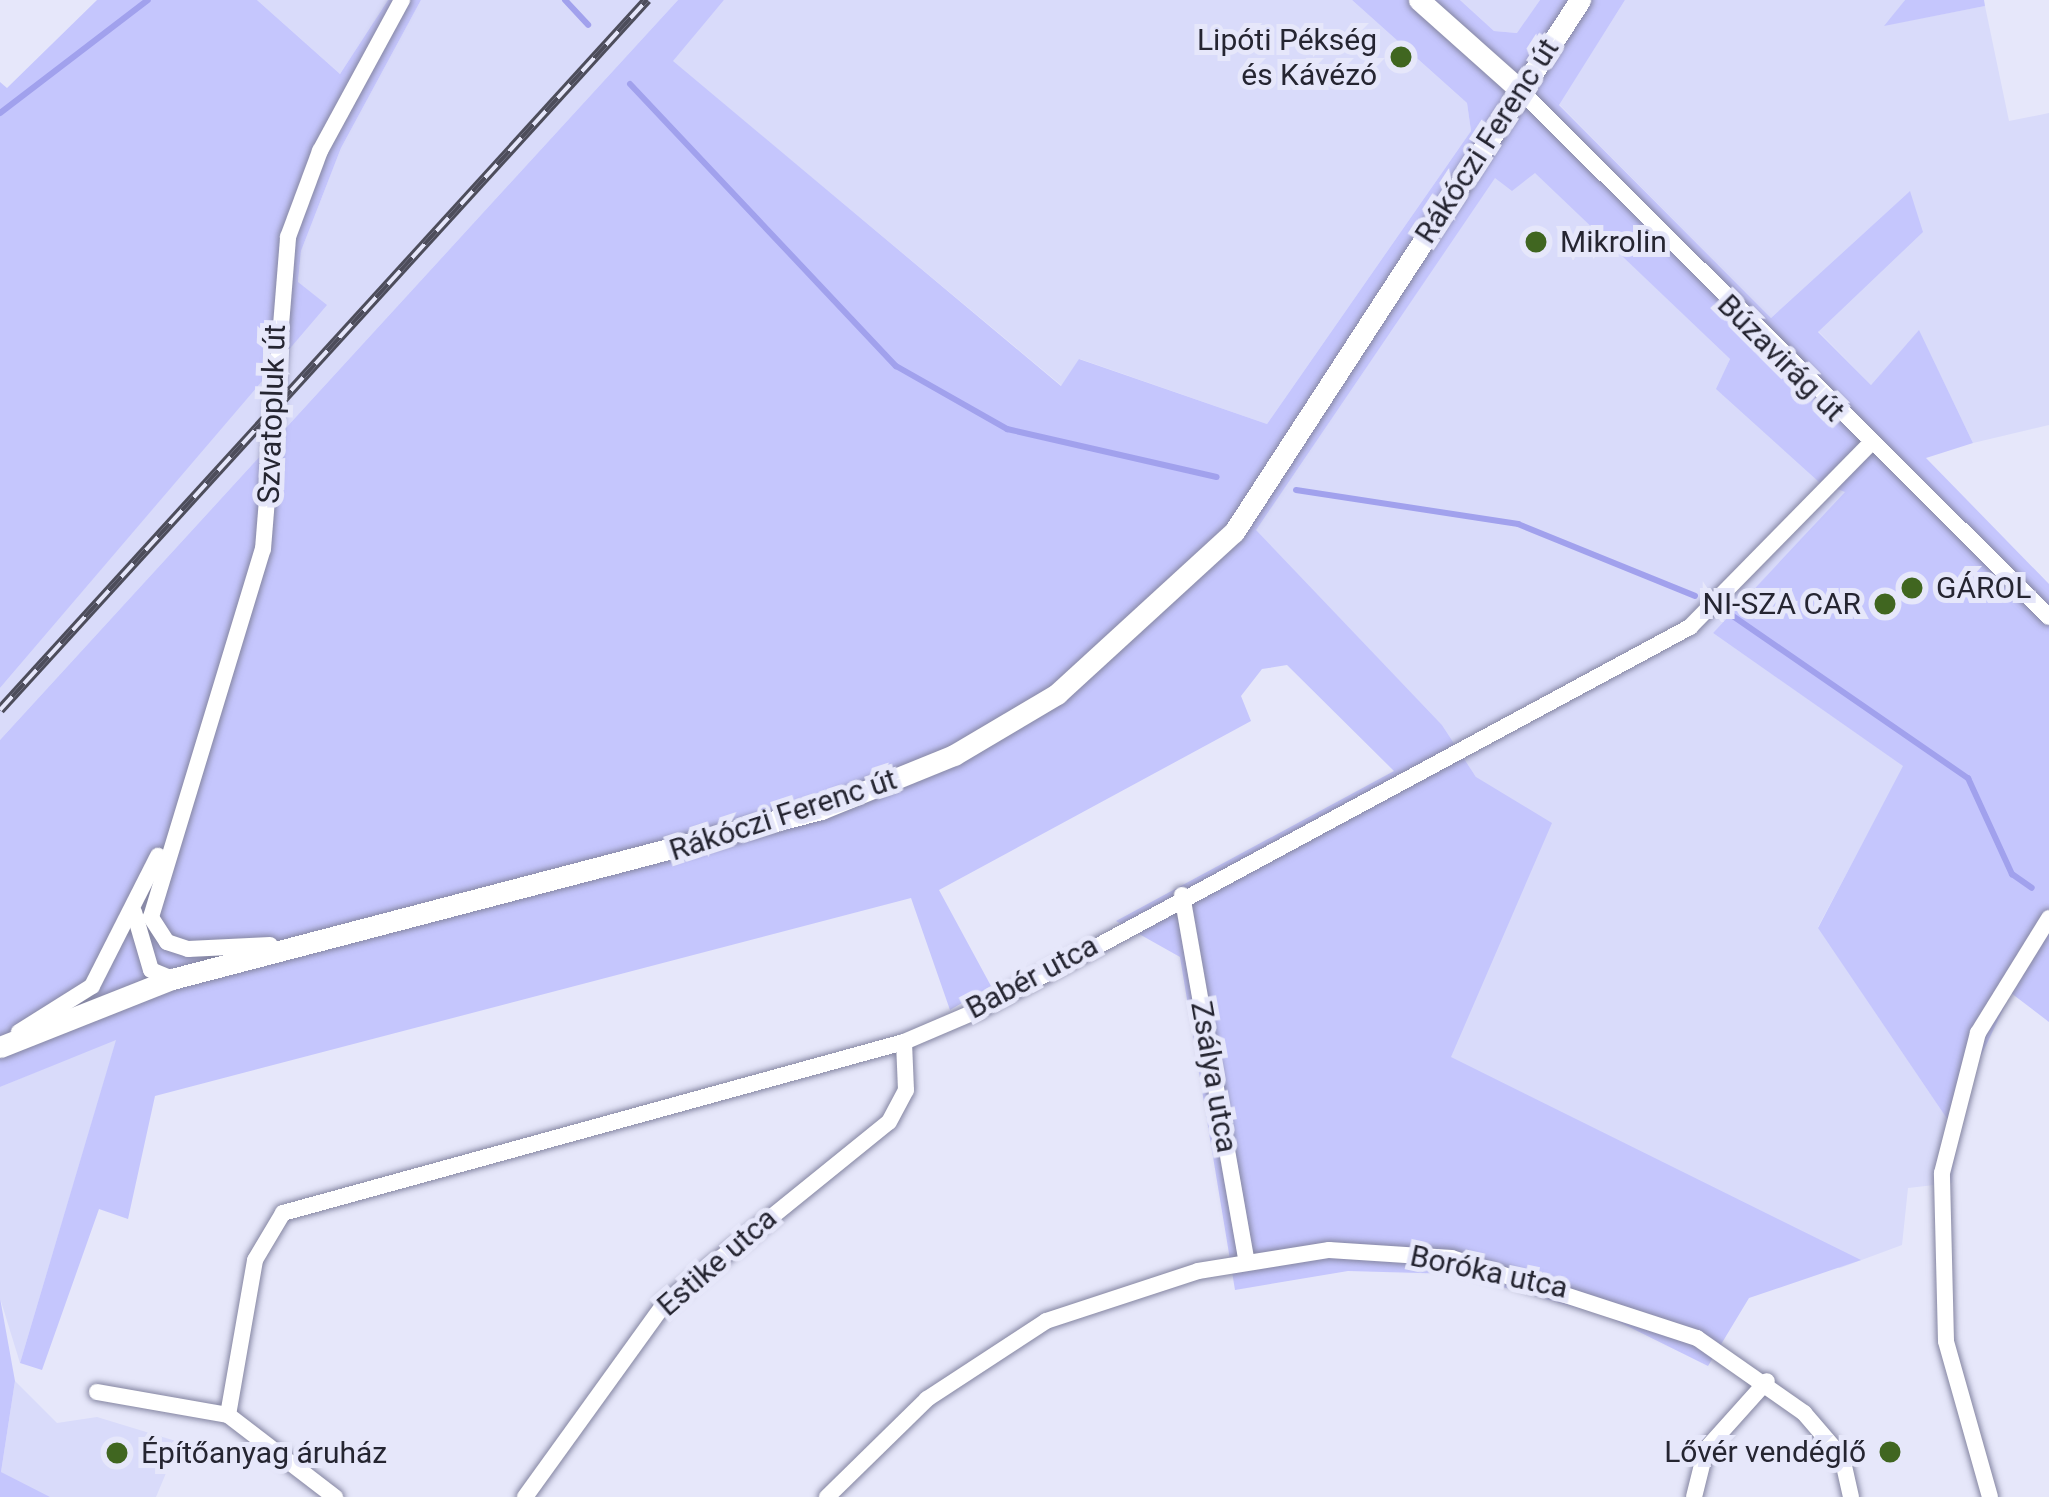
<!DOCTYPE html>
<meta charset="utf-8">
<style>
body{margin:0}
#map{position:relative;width:2049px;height:1497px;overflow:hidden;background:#e6e7fa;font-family:Roboto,sans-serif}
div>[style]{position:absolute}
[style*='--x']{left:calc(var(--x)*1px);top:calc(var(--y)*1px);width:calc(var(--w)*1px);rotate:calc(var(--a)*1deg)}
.built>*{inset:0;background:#d9dbfa}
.green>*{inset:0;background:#c5c6fd}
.stream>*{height:6px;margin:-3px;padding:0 3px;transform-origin:3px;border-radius:3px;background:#a1a1ed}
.roads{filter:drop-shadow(0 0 3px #8485a1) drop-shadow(0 0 3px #8485a1)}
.minor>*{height:16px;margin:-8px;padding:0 8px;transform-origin:8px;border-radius:8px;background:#fff}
.tertiary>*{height:21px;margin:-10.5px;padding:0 10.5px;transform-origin:10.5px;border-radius:10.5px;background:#fff}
.secondary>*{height:21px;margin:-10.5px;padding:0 10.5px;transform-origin:10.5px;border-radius:10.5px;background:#fff}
.rail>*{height:10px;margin-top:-5px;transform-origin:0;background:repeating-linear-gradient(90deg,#e6e7fa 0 18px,#4d4d5b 0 36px);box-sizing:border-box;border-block:3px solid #4d4d5b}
.dots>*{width:33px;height:33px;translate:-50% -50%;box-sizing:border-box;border:6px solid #e6e7fa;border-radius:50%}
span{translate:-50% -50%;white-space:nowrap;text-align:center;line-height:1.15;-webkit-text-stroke:10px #e6e7fa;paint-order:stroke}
.poi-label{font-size:30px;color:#252531}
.right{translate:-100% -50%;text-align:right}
.left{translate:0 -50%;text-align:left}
.street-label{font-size:30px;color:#252531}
</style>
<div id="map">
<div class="built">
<div style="clip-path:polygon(257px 0,388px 0,340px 74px)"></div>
<div style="clip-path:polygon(421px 0,678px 0,0 740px,0 688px,326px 305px,298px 283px,301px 251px,341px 148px)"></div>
<div style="clip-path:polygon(724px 0,1352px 0,1467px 103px,1471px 131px,1267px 424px,1080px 359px,1062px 386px,672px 61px)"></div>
<div style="clip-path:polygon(1460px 0,1540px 0,1518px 33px,1494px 31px)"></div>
<div style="clip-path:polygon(1625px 0,1905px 0,1886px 25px,1985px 6px,2009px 121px,2049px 113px,2049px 425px,1973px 443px,1919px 331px,1871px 385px,1818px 331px,1922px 232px,1909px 192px,1771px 318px,1559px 104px)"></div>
<div style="clip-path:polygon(1535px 172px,1730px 359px,1717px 388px,1846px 492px,1713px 633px,1904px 766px,1818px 927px,1958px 1135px,1952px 1183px,1908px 1188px,1902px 1245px,1840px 1268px,1333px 1108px,1476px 777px,1442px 725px,1255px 530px,1495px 177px)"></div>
<div style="clip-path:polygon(117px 1038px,20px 1363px,0 1298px,0 1087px)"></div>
<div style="clip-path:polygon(15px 1381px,57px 1423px,97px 1417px,179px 1442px,156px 1497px,50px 1497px,12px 1485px,1px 1472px)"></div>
</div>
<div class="green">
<div style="clip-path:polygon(97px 0,257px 0,340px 74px,388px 0,421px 0,341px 148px,301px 251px,298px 282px,327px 305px,0 688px,0 82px,7px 88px)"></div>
<div style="clip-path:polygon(678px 0,724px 0,673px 61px,1061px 386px,1079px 359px,1267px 424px,1471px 131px,1467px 103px,1352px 0,1460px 0,1494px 31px,1517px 33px,1540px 0,1625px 0,1559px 105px,1771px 318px,1910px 191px,1923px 232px,1818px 332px,1871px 385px,1919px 330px,1973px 443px,1926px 458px,2049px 584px,2049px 1022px,2011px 993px,1968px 1083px,1958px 1135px,1818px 928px,1903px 766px,1713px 633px,1845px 492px,1819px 482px,1716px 389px,1730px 359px,1535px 173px,1512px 191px,1495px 178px,1256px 530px,1442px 725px,1476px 777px,1552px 823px,1451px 1057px,1861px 1260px,1749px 1298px,1708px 1366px,1607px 1316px,1456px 1274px,1348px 1271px,1235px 1290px,1180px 957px,1116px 921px,1394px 771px,1287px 665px,1262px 669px,1241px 696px,1251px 721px,939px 890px,991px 986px,950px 1010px,911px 898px,155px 1096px,128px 1219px,99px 1209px,42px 1370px,20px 1363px,116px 1040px,0 1087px,0 740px)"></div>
<div style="clip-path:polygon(1905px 0,1984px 0,1985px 6px,1884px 26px)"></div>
<div style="clip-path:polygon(0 1298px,15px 1381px,1px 1472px,50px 1497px,0 1497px)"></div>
</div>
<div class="stream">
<div style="--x:565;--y:0;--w:34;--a:47"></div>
<div style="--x:630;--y:84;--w:388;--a:46.7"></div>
<div style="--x:896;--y:366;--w:128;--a:29.6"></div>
<div style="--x:1007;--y:429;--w:215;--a:12.9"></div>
<div style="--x:0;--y:113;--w:186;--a:-37.4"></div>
<div style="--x:1296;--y:490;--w:225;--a:8.7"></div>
<div style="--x:1518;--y:524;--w:191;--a:22.1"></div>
<div style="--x:1727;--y:612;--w:293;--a:34.6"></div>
<div style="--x:1968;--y:778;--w:106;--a:65.4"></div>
<div style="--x:2012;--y:874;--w:24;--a:35"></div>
</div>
<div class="roads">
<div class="minor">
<div style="--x:1521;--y:91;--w:745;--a:44.89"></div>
<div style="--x:1182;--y:895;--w:370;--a:80"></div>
<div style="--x:134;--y:912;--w:60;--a:73.7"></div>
<div style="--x:151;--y:970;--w:23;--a:23"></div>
<div style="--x:270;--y:945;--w:82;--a:177.2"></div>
<div style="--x:188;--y:949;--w:22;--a:-162"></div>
<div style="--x:167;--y:942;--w:30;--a:-123"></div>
<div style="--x:151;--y:917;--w:385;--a:-73.1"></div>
<div style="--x:263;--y:549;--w:313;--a:-85.4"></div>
<div style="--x:288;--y:237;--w:92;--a:-69.6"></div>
<div style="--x:320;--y:151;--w:172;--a:-61.5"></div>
<div style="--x:19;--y:1032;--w:86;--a:-32.2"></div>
<div style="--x:92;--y:986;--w:146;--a:-63.1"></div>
<div style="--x:97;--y:1392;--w:133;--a:10"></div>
<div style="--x:228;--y:1415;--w:135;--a:37.5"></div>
<div style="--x:228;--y:1415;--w:157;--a:-80.1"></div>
<div style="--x:255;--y:1260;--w:55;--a:-59.2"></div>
<div style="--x:283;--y:1213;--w:644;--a:-15.4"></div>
<div style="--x:904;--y:1042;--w:82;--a:-23.1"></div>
<div style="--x:979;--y:1010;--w:808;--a:-28.31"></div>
<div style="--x:1690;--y:627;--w:255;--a:-45.5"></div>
<div style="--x:525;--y:1497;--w:238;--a:-54.2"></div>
<div style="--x:664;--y:1304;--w:289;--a:-39"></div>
<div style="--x:889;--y:1122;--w:36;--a:-62"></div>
<div style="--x:906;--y:1090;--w:48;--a:-92.4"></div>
<div style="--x:827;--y:1497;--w:140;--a:-44.4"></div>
<div style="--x:927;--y:1399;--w:142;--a:-33.2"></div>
<div style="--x:1046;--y:1321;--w:160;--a:-18.2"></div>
<div style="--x:1198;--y:1271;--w:133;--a:-9.1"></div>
<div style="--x:1329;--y:1250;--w:123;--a:3.7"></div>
<div style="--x:1452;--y:1258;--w:258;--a:18.1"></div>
<div style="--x:1697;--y:1338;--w:131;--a:35"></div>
<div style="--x:1804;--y:1413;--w:58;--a:49.2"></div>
<div style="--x:1842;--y:1457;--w:41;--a:77.3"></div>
<div style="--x:1694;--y:1497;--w:49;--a:-76"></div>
<div style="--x:1706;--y:1449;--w:91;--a:-48.1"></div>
<div style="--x:1990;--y:1497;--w:162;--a:-105.8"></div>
<div style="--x:1946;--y:1341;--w:168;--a:-91.4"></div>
<div style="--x:1942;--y:1173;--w:145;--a:-75.6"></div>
<div style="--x:1978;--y:1033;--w:135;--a:-58.3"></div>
</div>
<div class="tertiary">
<div style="--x:1419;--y:0;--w:137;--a:41.7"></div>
</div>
<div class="secondary">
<div style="--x:0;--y:1047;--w:185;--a:-21.6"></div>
<div style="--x:172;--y:979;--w:671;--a:-14.68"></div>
<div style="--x:821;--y:809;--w:144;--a:-22.1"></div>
<div style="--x:954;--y:755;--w:120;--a:-30.6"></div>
<div style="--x:1057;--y:694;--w:240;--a:-42.5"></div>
<div style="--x:1234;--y:532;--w:635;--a:-56.96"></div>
</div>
</div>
<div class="rail">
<div style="--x:0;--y:710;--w:961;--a:-47.66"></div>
</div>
<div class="dots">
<div style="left:1401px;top:57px;background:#406620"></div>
<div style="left:1536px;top:242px;background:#406620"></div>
<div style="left:1912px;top:588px;background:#406620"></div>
<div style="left:1885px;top:604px;background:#406620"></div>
<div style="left:1890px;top:1452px;background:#406620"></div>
<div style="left:117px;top:1453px;background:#406620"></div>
</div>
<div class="poi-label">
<span class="right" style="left:1377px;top:57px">Lipóti Pékség<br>és Kávézó</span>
<span class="left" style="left:1560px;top:242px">Mikrolin</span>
<span class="left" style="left:1936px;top:588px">GÁROL</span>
<span class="right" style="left:1861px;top:604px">NI-SZA CAR</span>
<span class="right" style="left:1866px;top:1452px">Lővér vendéglő</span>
<span class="left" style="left:141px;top:1453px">Építőanyag áruház</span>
</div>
<div class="street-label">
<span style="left:1487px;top:141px;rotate:-57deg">Rákóczi Ferenc út</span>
<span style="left:1781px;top:358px;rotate:45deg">Búzavirág út</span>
<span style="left:272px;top:414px;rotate:-88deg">Szvatopluk út</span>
<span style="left:783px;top:815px;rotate:-18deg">Rákóczi Ferenc út</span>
<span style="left:1032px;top:977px;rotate:-28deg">Babér utca</span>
<span style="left:1214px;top:1077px;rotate:80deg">Zsálya utca</span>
<span style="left:717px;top:1262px;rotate:-41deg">Estike utca</span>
<span style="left:1489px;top:1272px;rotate:12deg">Boróka utca</span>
</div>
</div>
